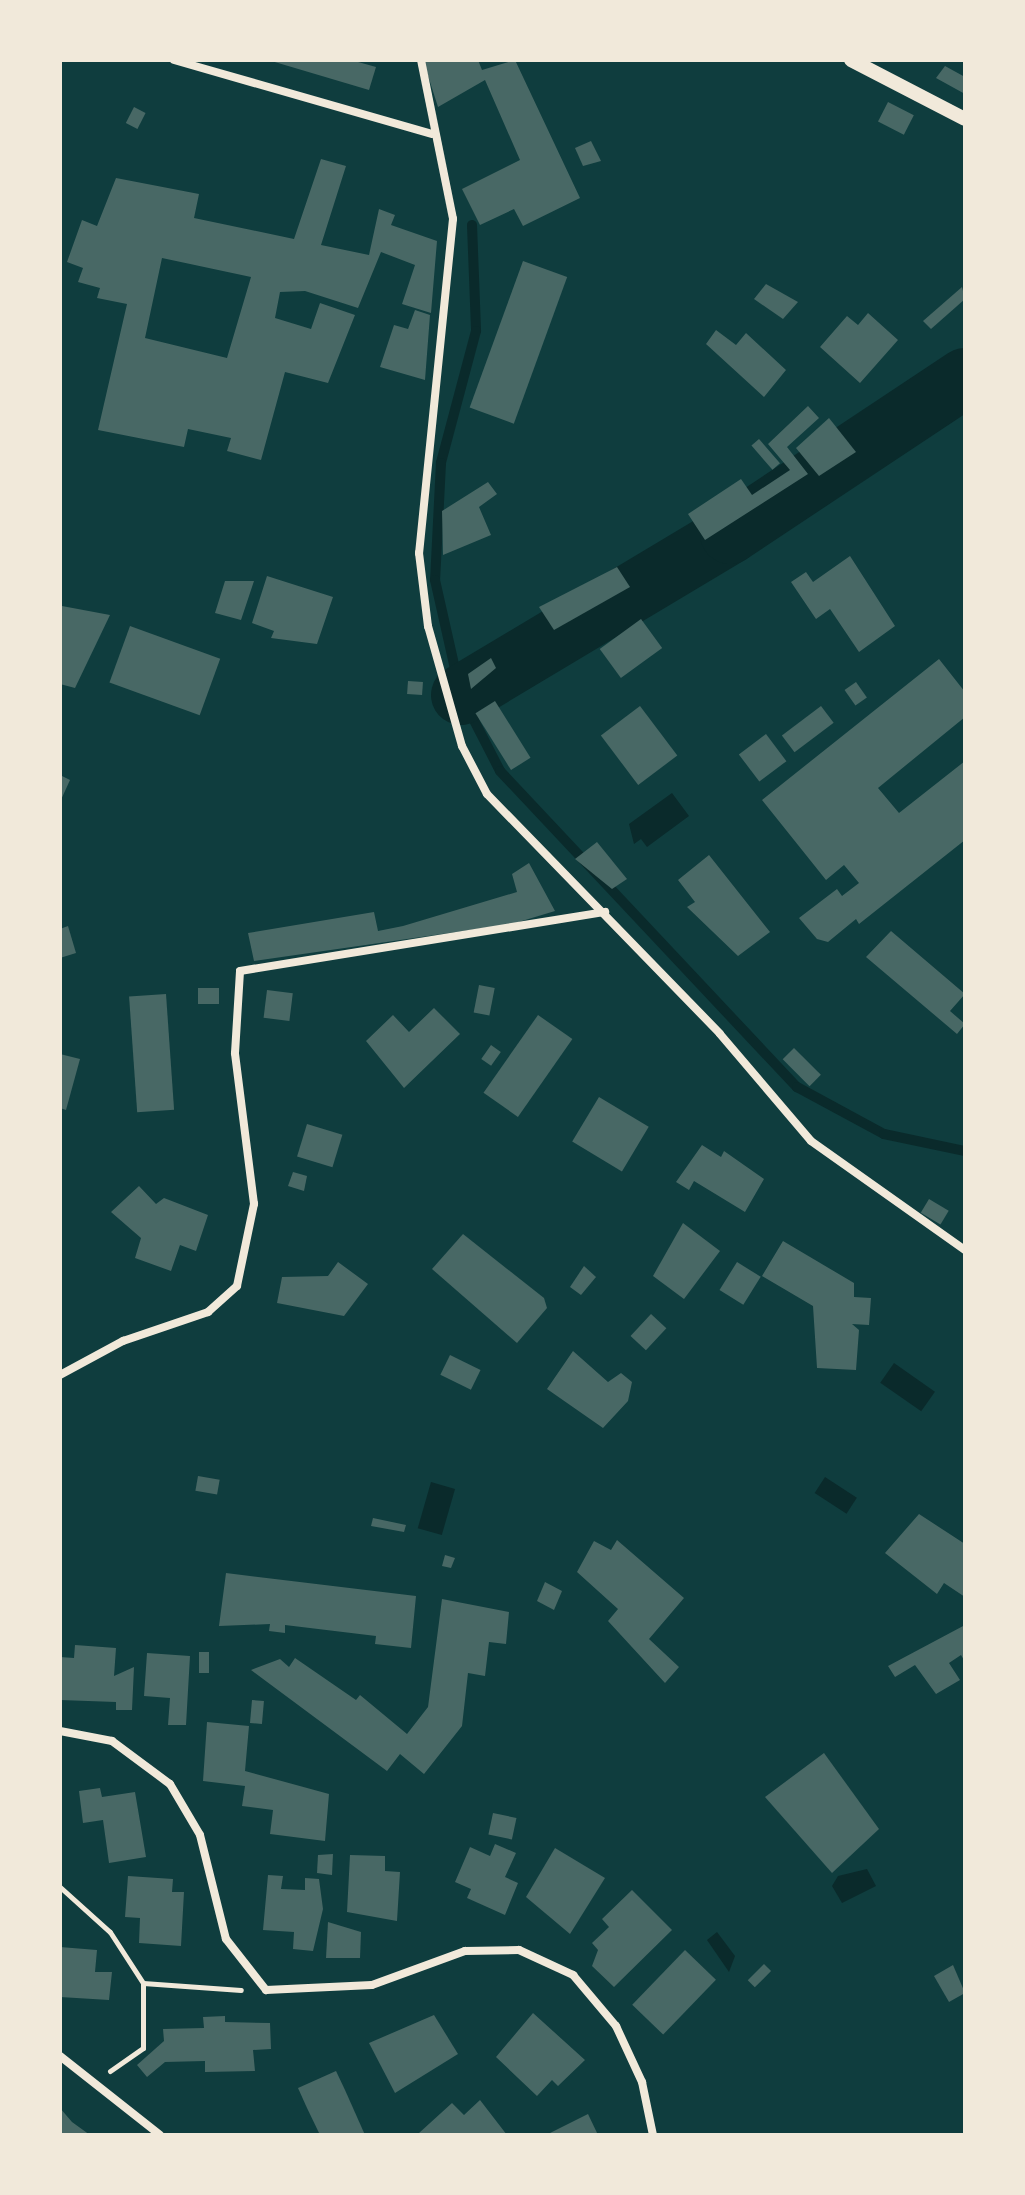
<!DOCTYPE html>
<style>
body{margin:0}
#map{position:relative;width:1025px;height:2195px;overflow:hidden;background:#0f3d3e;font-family:"Libre Baskerville",serif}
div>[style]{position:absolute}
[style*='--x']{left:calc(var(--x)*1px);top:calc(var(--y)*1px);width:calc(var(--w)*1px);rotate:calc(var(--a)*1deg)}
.water>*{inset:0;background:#0a2a2b;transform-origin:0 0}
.stream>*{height:10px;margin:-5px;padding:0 5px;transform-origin:5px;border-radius:5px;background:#0a2a2b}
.river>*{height:60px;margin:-30px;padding:0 30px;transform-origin:30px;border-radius:30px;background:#0a2a2b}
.building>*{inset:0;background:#486865;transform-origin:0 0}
.path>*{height:5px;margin:-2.5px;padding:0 2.5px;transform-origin:2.5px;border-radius:2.5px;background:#f1e9da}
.minor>*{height:8px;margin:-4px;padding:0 4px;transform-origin:4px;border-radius:4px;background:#f1e9da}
.tertiary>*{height:14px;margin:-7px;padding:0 7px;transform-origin:7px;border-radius:7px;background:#f1e9da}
span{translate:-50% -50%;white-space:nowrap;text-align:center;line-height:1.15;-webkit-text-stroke:7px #f1e9da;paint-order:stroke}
.frame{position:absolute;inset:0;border:62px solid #f1e9da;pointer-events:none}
</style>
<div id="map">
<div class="water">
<div style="clip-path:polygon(672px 793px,689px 816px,647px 847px,641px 839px,634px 844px,629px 824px)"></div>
<div style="left:894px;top:1363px;width:50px;height:24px;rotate:35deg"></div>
<div style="left:825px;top:1477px;width:38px;height:19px;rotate:33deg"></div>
<div style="left:431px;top:1482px;width:25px;height:48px;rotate:16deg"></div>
<div style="clip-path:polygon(867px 1869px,876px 1886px,842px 1903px,832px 1886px,838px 1876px)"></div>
<div style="clip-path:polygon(717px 1932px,735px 1956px,729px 1972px,707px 1940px)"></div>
</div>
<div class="stream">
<div style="--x:472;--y:225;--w:106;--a:87.8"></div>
<div style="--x:476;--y:331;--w:137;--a:104.9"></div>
<div style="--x:441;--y:463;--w:117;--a:92.9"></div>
<div style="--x:435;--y:580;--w:118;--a:77.3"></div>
<div style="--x:461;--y:695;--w:85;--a:62.8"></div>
<div style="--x:500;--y:771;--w:434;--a:46.8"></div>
<div style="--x:797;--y:1087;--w:99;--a:28.4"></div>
<div style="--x:884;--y:1134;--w:83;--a:11.9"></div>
</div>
<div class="river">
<div style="--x:461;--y:695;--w:313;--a:-30.9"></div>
<div style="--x:730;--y:534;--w:282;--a:-33.6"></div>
</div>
<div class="building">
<div style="clip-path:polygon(268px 60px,351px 60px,376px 67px,369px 90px)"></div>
<div style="clip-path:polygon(423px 60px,478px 60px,482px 70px,515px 60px,580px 198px,523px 226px,514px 209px,480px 225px,462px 189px,520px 160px,485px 80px,438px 107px)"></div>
<div style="clip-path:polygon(945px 66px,965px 77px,965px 94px,936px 78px)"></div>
<div style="left:888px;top:102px;width:29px;height:22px;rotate:27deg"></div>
<div style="left:134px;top:107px;width:13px;height:18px;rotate:27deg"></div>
<div style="clip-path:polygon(591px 141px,601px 161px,583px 166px,575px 148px)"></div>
<div style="clip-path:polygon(evenodd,321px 159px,346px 166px,321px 245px,369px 255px,379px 209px,395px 215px,391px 225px,437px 241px,431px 313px,402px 304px,415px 265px,381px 252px,358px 308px,305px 291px,280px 292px,275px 318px,311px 329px,320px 303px,355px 315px,328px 383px,285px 372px,261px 460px,227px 451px,231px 438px,188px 429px,184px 447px,98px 430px,127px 304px,97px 298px,100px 288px,78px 282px,83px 268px,67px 262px,82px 220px,97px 226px,116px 178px,199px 194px,194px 218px,294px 239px,321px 159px,162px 258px,251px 277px,227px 358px,145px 338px,162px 258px)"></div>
<div style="left:523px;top:261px;width:47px;height:156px;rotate:20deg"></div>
<div style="clip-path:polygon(766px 284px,798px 302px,783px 319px,754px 299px)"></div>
<div style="clip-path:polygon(962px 287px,965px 299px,931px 329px,923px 321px)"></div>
<div style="clip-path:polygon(415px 310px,430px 315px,425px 380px,380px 367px,394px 325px,408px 329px)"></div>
<div style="clip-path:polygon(868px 313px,898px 340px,860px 383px,820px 347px,847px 316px,858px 325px)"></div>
<div style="clip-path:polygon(716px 330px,736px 345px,746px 333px,786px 370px,764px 397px,706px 344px)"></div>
<div style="clip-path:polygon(808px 406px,819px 418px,787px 447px,808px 474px,705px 540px,688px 514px,741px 479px,752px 495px,790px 470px,768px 444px)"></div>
<div style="clip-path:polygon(829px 418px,856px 452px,819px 476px,796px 448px)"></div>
<div style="left:759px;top:439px;width:32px;height:10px;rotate:49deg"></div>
<div style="clip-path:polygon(488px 482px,497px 494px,479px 507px,491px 535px,443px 555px,442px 511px)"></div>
<div style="clip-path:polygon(850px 556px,895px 626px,859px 652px,830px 609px,816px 619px,791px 582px,806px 572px,813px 582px)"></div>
<div style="clip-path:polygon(617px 567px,630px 587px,554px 630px,539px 607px)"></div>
<div style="clip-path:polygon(267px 576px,333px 597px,317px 644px,271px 638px,274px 631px,252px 623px)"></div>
<div style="clip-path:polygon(225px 581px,254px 581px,241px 620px,215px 613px)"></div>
<div style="clip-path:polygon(62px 606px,110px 615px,75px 688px,60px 684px)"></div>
<div style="left:641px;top:619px;width:36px;height:51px;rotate:54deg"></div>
<div style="left:130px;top:626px;width:96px;height:60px;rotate:20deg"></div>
<div style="clip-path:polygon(491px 658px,496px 668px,471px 689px,468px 674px)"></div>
<div style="clip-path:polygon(939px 659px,965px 692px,965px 717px,878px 788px,899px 813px,965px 761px,965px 840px,859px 924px,856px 919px,828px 942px,817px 939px,799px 918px,837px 889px,842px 896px,859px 883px,844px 865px,826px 880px,762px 800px)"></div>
<div style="left:408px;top:681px;width:15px;height:13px;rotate:4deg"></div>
<div style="left:856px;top:682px;width:19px;height:14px;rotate:55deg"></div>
<div style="left:495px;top:701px;width:67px;height:23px;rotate:58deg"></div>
<div style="left:640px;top:706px;width:62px;height:49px;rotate:53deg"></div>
<div style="left:821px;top:706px;width:21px;height:49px;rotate:53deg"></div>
<div style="left:766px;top:734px;width:34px;height:34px;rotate:53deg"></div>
<div style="clip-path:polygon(60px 775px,70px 780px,60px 802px)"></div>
<div style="clip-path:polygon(597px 842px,627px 879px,612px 889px,575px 859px)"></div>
<div style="clip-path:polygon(709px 855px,770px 932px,738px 956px,687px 907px,695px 902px,678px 880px)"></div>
<div style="clip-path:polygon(529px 863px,555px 911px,512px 924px,254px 961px,248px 933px,374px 912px,378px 931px,403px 926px,517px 892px,512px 874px)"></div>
<div style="clip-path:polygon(68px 926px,76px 953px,60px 958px,60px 929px)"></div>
<div style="clip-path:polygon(891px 931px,965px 994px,950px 1011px,965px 1024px,957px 1034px,866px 957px)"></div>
<div style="left:479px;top:985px;width:16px;height:28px;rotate:11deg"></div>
<div style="left:198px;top:988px;width:21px;height:16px"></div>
<div style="left:267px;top:990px;width:26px;height:28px;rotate:7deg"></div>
<div style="left:166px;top:994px;width:116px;height:37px;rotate:86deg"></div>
<div style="clip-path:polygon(434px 1008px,460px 1034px,404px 1088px,366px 1041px,393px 1015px,409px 1032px)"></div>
<div style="left:538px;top:1015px;width:42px;height:95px;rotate:35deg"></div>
<div style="left:491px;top:1045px;width:12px;height:17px;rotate:35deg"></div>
<div style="left:794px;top:1048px;width:38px;height:16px;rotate:45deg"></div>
<div style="clip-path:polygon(60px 1054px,80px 1059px,66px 1110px,60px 1108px)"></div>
<div style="left:599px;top:1097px;width:58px;height:52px;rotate:31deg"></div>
<div style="left:307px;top:1124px;width:37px;height:34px;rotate:17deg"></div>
<div style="clip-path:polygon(702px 1145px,721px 1157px,724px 1151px,764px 1179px,745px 1212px,694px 1181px,689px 1190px,676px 1182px)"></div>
<div style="clip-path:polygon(293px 1172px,307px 1176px,304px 1191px,288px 1186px)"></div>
<div style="clip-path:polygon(139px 1186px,156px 1204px,164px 1198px,208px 1215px,196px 1251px,180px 1245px,171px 1271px,135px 1258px,141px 1238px,111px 1212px)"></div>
<div style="left:929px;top:1199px;width:23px;height:16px;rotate:31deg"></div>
<div style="clip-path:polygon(683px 1223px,720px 1251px,684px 1299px,653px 1276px)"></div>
<div style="clip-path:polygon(463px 1234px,544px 1298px,547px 1308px,517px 1343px,432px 1269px)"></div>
<div style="clip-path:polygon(783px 1241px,854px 1283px,854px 1297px,871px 1298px,869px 1325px,852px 1324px,859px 1330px,856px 1370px,817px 1368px,813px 1306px,762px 1276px)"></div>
<div style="clip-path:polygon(338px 1262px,368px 1284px,344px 1316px,277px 1303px,282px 1277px,328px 1276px)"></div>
<div style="left:737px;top:1262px;width:28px;height:33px;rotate:32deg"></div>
<div style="clip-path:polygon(584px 1266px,596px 1277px,581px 1295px,570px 1287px)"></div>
<div style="left:651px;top:1314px;width:21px;height:30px;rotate:43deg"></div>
<div style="clip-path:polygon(573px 1351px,608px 1382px,621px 1373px,632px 1382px,628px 1401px,603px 1428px,547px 1389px)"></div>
<div style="left:450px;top:1355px;width:34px;height:22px;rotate:26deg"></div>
<div style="left:198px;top:1476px;width:22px;height:15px;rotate:10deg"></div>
<div style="clip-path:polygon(919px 1514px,965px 1544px,965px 1597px,944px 1583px,937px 1594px,885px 1553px)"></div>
<div style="clip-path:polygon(373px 1518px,406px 1525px,404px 1532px,371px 1526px)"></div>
<div style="clip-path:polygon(617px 1540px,684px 1598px,649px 1639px,679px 1667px,665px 1683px,608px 1621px,618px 1609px,577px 1572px,594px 1541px,611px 1550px)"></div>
<div style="clip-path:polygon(445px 1555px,455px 1558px,451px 1568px,442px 1566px)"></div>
<div style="clip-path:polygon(226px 1573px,416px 1596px,411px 1648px,375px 1644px,376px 1636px,285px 1625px,285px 1633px,269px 1631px,270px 1624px,219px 1626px)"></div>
<div style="clip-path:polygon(545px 1582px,562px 1591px,554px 1610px,537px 1601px)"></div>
<div style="clip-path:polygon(442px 1599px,509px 1612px,506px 1644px,489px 1642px,485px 1676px,468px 1673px,462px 1726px,424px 1774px,400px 1754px,387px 1771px,251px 1670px,280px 1659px,289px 1667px,295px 1658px,356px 1700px,360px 1695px,407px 1734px,428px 1707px)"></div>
<div style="clip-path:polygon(965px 1625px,965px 1662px,961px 1655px,949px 1663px,960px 1680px,936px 1694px,915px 1665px,895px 1677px,888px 1666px)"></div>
<div style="clip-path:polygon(75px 1645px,116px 1648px,114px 1676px,134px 1667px,132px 1710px,116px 1710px,116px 1702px,60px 1700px,60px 1657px,74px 1658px)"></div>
<div style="left:199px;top:1652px;width:10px;height:21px"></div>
<div style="clip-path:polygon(147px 1653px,190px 1656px,186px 1725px,168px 1725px,170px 1698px,144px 1696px)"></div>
<div style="left:252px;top:1700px;width:12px;height:23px;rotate:5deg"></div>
<div style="clip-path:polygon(207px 1722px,249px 1726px,245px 1771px,329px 1794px,325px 1841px,270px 1834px,273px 1810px,242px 1806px,245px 1786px,203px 1781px)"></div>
<div style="clip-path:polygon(824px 1753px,879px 1829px,832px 1873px,765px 1797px)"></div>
<div style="clip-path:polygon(100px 1788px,102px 1797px,135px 1792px,146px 1857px,109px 1863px,103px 1820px,83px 1823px,79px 1791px)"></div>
<div style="left:493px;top:1813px;width:24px;height:22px;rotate:12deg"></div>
<div style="clip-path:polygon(495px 1844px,516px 1853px,505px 1877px,518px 1883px,505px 1915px,467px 1898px,471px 1889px,455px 1882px,470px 1847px,490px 1856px)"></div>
<div style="clip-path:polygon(555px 1848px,605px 1878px,570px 1934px,526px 1897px)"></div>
<div style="clip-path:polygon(333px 1854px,332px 1875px,317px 1873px,318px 1855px)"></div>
<div style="clip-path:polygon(350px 1855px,385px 1856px,385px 1871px,400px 1872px,397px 1921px,347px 1912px)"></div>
<div style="clip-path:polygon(268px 1875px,283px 1876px,281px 1889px,305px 1890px,305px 1878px,319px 1879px,323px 1909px,313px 1951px,293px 1949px,294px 1932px,263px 1930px)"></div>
<div style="clip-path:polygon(128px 1876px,173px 1879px,172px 1892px,184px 1892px,181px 1946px,139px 1943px,140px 1918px,125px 1917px)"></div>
<div style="clip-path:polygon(632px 1890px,672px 1930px,614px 1987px,592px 1966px,598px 1950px,592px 1943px,609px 1927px,602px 1919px)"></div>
<div style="clip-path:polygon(328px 1922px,361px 1932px,360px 1958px,326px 1958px)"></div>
<div style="clip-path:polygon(60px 1947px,97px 1950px,95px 1972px,112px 1972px,109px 2000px,60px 1997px)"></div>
<div style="left:685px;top:1950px;width:43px;height:76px;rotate:44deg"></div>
<div style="left:764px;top:1964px;width:10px;height:23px;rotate:45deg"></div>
<div style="clip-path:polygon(953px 1965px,965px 1993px,949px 2002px,934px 1976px)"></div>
<div style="clip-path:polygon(533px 2013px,585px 2060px,558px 2086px,552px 2080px,537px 2096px,496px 2057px)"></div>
<div style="clip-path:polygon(434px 2015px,458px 2054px,395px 2093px,369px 2043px)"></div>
<div style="clip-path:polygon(225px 2016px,225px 2022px,270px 2023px,271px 2049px,253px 2050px,255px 2071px,205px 2072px,205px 2061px,165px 2062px,147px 2077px,137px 2065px,164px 2041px,163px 2029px,204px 2028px,203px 2017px)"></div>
<div style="clip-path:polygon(336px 2071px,345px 2090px,365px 2135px,320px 2135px,307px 2108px,298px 2088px)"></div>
<div style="clip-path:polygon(480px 2100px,507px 2135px,419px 2133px,452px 2103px,464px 2115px)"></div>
<div style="clip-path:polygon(60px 2108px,72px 2122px,90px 2135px,60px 2135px)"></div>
<div style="clip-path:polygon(588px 2114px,598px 2135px,546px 2135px)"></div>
</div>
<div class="path">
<div style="--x:60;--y:1887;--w:67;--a:42"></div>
<div style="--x:110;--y:1932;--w:61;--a:57.1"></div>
<div style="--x:110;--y:2071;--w:40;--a:-34.9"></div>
<div style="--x:143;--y:2048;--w:65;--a:-90"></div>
<div style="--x:143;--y:1983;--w:98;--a:4.1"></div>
</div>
<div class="minor">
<div style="--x:174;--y:60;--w:268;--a:16"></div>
<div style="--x:421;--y:60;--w:162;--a:78.6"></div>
<div style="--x:453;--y:219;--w:336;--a:95.8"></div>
<div style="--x:419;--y:553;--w:74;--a:83"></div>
<div style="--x:428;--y:626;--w:125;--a:74.2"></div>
<div style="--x:462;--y:746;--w:54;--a:62.5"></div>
<div style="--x:487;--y:794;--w:334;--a:45.8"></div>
<div style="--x:720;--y:1034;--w:140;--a:49.6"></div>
<div style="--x:811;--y:1141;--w:189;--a:35.3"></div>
<div style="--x:60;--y:1375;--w:72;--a:-28.4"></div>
<div style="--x:123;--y:1341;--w:90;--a:-18.8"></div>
<div style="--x:208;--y:1312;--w:39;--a:-42"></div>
<div style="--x:237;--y:1286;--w:84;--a:-78.3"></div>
<div style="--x:254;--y:1204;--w:152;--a:-97.2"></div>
<div style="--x:235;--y:1053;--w:82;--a:-86.5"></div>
<div style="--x:240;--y:971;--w:370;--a:-9.2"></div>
<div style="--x:60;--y:1731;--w:53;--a:10.9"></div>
<div style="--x:112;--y:1741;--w:72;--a:36.6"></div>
<div style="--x:170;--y:1784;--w:59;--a:59.5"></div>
<div style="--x:200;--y:1835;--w:107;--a:76"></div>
<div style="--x:226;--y:1939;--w:65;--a:51.9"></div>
<div style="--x:266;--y:1990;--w:106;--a:-2.7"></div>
<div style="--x:372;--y:1985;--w:99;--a:-20.1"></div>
<div style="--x:465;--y:1951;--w:54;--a:-1.1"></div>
<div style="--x:519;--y:1950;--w:60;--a:24.8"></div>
<div style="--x:573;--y:1975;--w:67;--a:49.9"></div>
<div style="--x:616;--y:2026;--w:62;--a:65.1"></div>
<div style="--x:642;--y:2082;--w:54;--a:78.3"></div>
<div style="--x:60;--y:2056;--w:127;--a:38.3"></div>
</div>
<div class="tertiary">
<div style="--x:851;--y:60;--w:128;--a:27.4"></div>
</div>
<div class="frame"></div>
</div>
